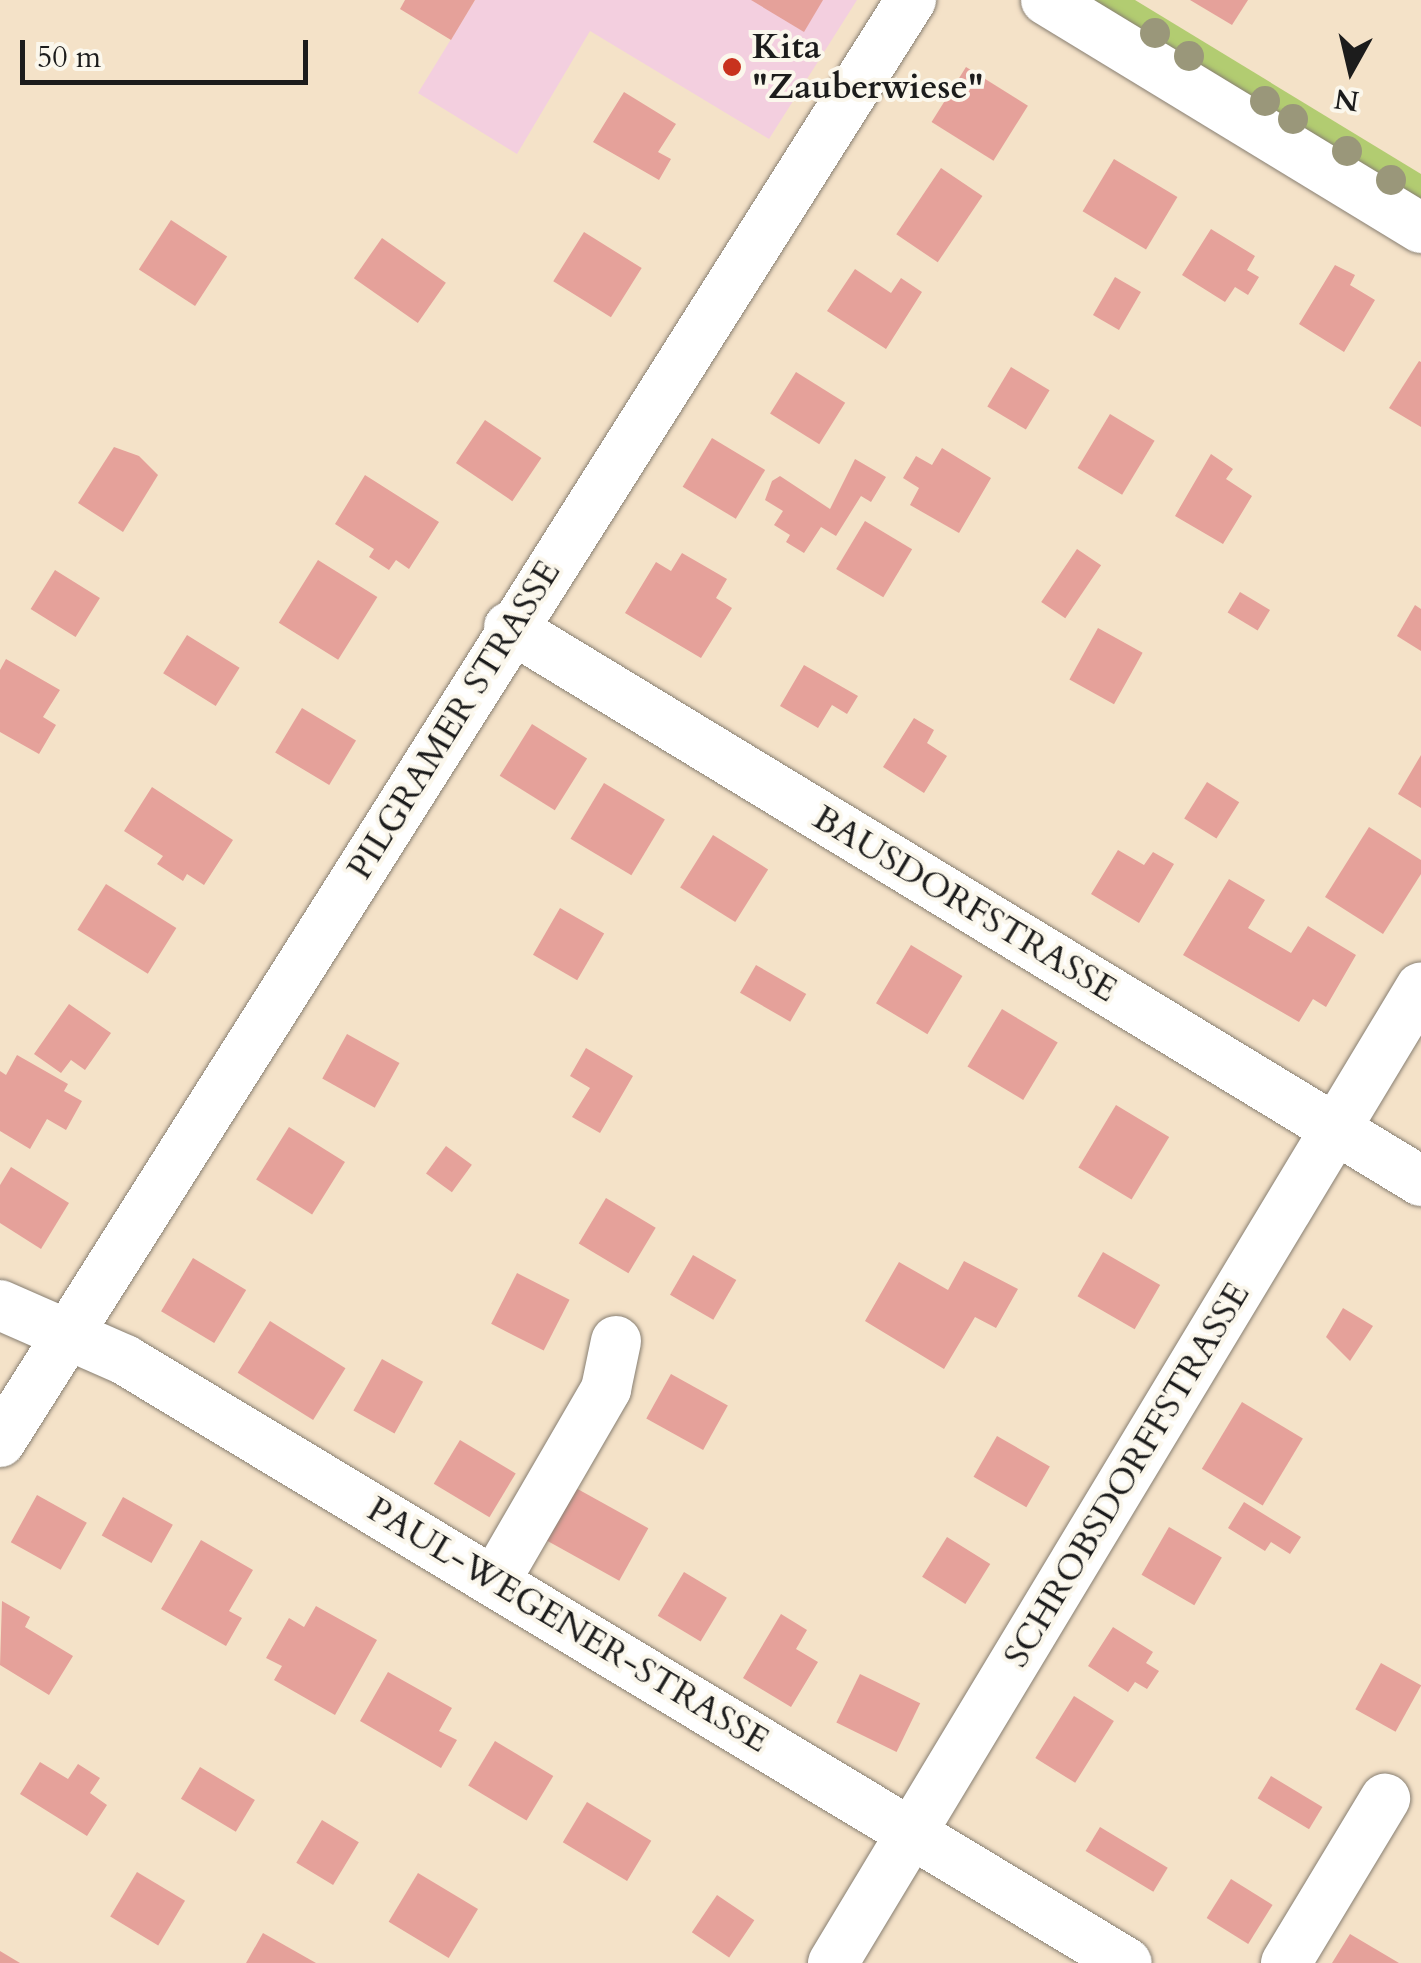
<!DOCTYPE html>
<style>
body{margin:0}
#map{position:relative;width:1421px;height:1963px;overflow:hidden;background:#f4e2c8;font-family:Cardo,serif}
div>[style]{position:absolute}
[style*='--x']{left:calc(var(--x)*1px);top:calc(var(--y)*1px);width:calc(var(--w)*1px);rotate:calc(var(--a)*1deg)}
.built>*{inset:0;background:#f3cfdf}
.green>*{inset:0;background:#b2cc71}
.building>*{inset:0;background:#e5a19a;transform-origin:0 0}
.roads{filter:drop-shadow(0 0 2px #887f72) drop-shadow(0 0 2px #887f72)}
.minor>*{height:50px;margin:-25px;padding:0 25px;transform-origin:25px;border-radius:25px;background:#fff}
.trees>*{width:30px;height:30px;margin:-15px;border-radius:50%;background:#9a977a}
.dots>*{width:28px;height:28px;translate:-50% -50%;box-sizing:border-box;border:5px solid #fbf7ec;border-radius:50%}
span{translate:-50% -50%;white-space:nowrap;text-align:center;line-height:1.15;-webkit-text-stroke:8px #fbf7ec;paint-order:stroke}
.poi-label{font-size:35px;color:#1c1c1c;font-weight:700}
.left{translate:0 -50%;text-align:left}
.street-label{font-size:35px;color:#1c1c1c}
.north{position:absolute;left:1301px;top:20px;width:100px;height:100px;-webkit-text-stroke:8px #fbf7ec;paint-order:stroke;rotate:188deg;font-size:28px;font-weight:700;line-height:40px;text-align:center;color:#1c1c1c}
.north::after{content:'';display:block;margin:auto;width:35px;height:45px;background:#1c1c1c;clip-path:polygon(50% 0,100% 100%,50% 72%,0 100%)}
.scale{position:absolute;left:20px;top:40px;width:288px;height:45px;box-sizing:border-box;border:5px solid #1c1c1c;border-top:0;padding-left:12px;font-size:30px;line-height:35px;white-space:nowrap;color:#1c1c1c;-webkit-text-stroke:8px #fbf7ec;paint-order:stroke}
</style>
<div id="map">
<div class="built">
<div style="clip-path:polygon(475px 0,857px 0,769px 139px,590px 31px,517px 154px,418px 93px)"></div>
</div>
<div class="green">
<div style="clip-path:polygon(1082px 0,1135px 0,1421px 174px,1421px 206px)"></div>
</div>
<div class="building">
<div style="clip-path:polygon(405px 0,475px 0,451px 40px,400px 9px)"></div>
<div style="clip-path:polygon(751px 0,823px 0,804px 32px)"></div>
<div style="clip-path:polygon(1190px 0,1248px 0,1232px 25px)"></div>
<div style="left:966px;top:67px;width:73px;height:65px;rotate:32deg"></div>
<div style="clip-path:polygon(624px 92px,676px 124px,658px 152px,671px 159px,659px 180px,593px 142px)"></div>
<div style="left:1114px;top:159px;width:74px;height:61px;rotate:31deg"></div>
<div style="left:941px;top:168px;width:50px;height:80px;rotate:34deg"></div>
<div style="left:171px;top:220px;width:67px;height:59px;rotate:33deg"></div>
<div style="clip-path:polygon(1211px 229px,1255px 256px,1247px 270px,1259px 277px,1248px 295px,1235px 287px,1225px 302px,1182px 275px)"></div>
<div style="left:584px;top:232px;width:68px;height:58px;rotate:32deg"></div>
<div style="left:382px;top:238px;width:78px;height:49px;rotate:35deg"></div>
<div style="clip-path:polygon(1335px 265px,1355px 275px,1350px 285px,1375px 300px,1344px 352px,1299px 324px)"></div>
<div style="clip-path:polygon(855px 269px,891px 293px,901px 278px,922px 292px,886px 349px,827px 311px)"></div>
<div style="left:1115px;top:277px;width:30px;height:44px;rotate:30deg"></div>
<div style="clip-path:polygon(1419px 361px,1421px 362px,1421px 427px,1389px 408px)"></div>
<div style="left:1011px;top:367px;width:45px;height:46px;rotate:31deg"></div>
<div style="left:796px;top:372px;width:58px;height:49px;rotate:32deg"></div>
<div style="left:1110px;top:414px;width:52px;height:63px;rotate:31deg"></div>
<div style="left:485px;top:420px;width:68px;height:52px;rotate:34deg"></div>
<div style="left:712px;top:438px;width:62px;height:57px;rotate:31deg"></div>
<div style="clip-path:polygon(114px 447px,139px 456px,158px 475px,123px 532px,78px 503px)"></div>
<div style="clip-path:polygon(942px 448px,991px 478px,959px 533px,910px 505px,919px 488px,903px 478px,916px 456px,932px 465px)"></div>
<div style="clip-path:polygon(1211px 454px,1233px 469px,1226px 479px,1252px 496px,1223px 544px,1175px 516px)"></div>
<div style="clip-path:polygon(855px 459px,886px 477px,871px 502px,861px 496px,836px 536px,821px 527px,804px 553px,786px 542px,790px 535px,774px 525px,783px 511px,765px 500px,772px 481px,780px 476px,830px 509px)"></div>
<div style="clip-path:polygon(365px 475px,439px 522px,409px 569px,396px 560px,389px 570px,369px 557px,374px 549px,335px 524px)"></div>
<div style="left:865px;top:521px;width:55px;height:56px;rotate:31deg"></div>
<div style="left:1077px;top:549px;width:29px;height:64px;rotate:34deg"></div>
<div style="clip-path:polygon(682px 553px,727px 579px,716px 598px,732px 608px,701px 658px,625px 613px,656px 562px,671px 571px)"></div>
<div style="left:318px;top:560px;width:70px;height:74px;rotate:32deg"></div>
<div style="left:55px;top:570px;width:53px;height:46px;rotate:32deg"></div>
<div style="left:1240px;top:592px;width:35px;height:24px;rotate:31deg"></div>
<div style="clip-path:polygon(1415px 605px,1421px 609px,1421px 651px,1397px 636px)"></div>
<div style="left:1098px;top:628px;width:51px;height:59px;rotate:29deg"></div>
<div style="left:187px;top:635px;width:62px;height:45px;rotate:32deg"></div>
<div style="clip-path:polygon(6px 659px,60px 690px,43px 717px,56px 725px,39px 754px,0 732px,0 670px)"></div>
<div style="clip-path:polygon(804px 665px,858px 696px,847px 714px,832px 705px,818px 728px,780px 706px)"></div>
<div style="left:302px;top:708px;width:63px;height:52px;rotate:31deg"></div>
<div style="clip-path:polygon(914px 718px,934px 730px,927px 743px,947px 756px,924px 793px,883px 767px)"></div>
<div style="left:532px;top:724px;width:65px;height:61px;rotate:32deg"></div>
<div style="clip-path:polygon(1421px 755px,1421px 808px,1398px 794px)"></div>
<div style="left:1207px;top:782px;width:38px;height:43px;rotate:32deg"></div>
<div style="left:604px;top:783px;width:71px;height:65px;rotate:31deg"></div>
<div style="clip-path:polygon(152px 787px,233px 840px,204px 885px,187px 874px,183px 881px,157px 864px,163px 856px,124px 831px)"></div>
<div style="clip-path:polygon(1369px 827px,1421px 860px,1421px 874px,1383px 934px,1325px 897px)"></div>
<div style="left:713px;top:835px;width:65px;height:62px;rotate:32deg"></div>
<div style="clip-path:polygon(1118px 850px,1144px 865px,1153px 852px,1174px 864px,1139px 923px,1091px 894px)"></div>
<div style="clip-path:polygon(1229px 879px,1265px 900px,1248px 928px,1291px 953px,1308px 926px,1356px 955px,1326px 1007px,1313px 999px,1299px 1022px,1183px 955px)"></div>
<div style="left:106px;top:884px;width:83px;height:54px;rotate:32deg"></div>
<div style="left:560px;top:908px;width:51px;height:54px;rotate:30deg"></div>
<div style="left:911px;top:945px;width:60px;height:68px;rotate:31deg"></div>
<div style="left:756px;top:965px;width:58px;height:32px;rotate:30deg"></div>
<div style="clip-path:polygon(69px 1004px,111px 1033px,85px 1070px,71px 1060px,61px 1073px,34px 1054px)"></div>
<div style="left:1002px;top:1009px;width:65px;height:67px;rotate:31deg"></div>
<div style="left:347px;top:1034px;width:60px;height:51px;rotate:29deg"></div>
<div style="clip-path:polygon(586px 1048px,633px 1076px,600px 1133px,572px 1117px,590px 1088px,570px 1076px)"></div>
<div style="clip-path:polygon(17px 1055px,68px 1084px,64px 1091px,82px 1101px,66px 1130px,47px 1119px,30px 1149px,0 1131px,0 1071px,6px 1075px)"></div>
<div style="left:1116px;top:1105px;width:62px;height:73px;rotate:31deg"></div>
<div style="left:289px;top:1127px;width:66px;height:62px;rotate:32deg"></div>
<div style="left:446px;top:1146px;width:32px;height:34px;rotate:36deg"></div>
<div style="clip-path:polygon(11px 1167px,69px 1203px,41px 1249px,0 1223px,0 1185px)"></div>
<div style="left:606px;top:1198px;width:58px;height:53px;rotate:31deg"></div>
<div style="left:1103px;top:1252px;width:66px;height:51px;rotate:30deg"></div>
<div style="left:693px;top:1255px;width:50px;height:46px;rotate:30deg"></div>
<div style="left:193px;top:1258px;width:62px;height:62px;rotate:31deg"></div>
<div style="clip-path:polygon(964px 1261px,1018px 1289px,996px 1328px,975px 1317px,944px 1369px,865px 1321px,899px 1262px,948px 1290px)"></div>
<div style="left:517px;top:1273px;width:59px;height:57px;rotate:27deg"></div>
<div style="clip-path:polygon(1343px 1308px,1373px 1326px,1350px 1361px,1326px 1337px)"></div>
<div style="left:270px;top:1321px;width:89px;height:61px;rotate:32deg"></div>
<div style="left:382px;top:1359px;width:47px;height:59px;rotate:29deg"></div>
<div style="left:671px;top:1374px;width:65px;height:51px;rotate:29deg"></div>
<div style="left:1242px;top:1402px;width:71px;height:78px;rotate:31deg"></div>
<div style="left:997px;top:1436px;width:61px;height:47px;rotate:30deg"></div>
<div style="left:460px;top:1440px;width:65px;height:51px;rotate:31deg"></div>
<div style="left:574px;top:1487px;width:85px;height:60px;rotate:29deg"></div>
<div style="left:37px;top:1495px;width:57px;height:54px;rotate:29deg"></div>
<div style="left:123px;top:1497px;width:57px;height:44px;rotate:29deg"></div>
<div style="clip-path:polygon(1244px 1502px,1301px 1537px,1290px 1554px,1271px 1542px,1265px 1551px,1228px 1528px)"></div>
<div style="left:1169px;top:1527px;width:61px;height:55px;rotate:30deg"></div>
<div style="left:947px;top:1537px;width:51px;height:47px;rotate:32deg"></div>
<div style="clip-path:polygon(201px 1540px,253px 1570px,229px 1611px,242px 1618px,226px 1646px,161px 1609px)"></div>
<div style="left:684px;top:1572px;width:50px;height:51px;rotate:31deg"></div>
<div style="clip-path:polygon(2px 1601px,30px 1617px,25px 1627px,73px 1656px,49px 1695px,0 1665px)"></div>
<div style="clip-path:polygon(316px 1606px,377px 1640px,335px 1715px,274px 1680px,282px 1666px,266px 1658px,289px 1618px,304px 1627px)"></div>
<div style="clip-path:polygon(781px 1614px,807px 1630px,796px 1649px,818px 1662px,791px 1707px,743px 1678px)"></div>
<div style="clip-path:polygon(1113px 1627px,1153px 1652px,1146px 1663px,1159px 1671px,1147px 1689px,1135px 1682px,1128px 1692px,1088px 1666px)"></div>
<div style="left:1381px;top:1663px;width:46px;height:53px;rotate:29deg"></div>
<div style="clip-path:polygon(388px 1672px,452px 1708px,439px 1731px,457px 1740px,441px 1768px,360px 1721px)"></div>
<div style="left:860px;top:1674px;width:67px;height:54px;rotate:26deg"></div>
<div style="left:1074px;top:1696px;width:47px;height:73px;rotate:32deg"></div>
<div style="left:495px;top:1741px;width:68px;height:52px;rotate:31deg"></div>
<div style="clip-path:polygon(40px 1762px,68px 1779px,78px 1764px,100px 1778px,90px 1793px,107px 1805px,87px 1836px,20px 1794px)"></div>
<div style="left:200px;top:1767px;width:64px;height:37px;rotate:31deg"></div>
<div style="left:1271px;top:1776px;width:60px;height:26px;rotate:31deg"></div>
<div style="left:587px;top:1802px;width:75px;height:47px;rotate:31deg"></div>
<div style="left:322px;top:1820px;width:43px;height:50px;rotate:31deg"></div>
<div style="left:1100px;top:1827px;width:79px;height:28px;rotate:31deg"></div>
<div style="left:137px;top:1872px;width:56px;height:52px;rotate:31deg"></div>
<div style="left:418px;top:1873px;width:70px;height:57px;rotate:31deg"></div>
<div style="left:1231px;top:1879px;width:49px;height:46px;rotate:32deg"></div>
<div style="left:717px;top:1895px;width:45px;height:45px;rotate:34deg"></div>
<div style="clip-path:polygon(263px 1933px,316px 1963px,246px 1963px)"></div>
<div style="clip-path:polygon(1350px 1934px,1399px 1963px,1332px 1963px)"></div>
<div style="clip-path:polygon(0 1951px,20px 1963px,0 1963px)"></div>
</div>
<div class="roads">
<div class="minor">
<div style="--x:1046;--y:0;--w:439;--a:31.3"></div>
<div style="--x:509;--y:627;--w:1067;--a:31.28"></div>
<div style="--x:0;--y:1305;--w:137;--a:23.7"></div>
<div style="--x:125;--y:1360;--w:1169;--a:31.04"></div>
<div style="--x:0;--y:1442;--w:1706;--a:-57.72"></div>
<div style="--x:496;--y:1579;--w:220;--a:-59.9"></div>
<div style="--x:606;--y:1389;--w:49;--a:-78.2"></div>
<div style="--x:833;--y:1963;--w:1139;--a:-58.93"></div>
<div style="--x:1286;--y:1963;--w:192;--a:-58.9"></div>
</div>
</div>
<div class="trees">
<div style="left:1155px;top:33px"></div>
<div style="left:1189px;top:56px"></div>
<div style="left:1265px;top:101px"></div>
<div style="left:1293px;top:119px"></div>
<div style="left:1347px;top:151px"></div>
<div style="left:1391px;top:180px"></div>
</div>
<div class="dots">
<div style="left:732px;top:67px;background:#c8321e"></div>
</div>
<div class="poi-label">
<span class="left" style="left:752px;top:67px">Kita<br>"Zauberwiese"</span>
</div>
<div class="street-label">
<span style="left:454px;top:720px;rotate:-58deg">PILGRAMER STRASSE</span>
<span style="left:965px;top:904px;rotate:31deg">BAUSDORFSTRASSE</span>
<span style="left:1127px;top:1475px;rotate:-59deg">SCHROBSDORFFSTRASSE</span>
<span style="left:568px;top:1625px;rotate:31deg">PAUL-WEGENER-STRASSE</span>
</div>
<div class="north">N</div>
<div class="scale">50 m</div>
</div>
